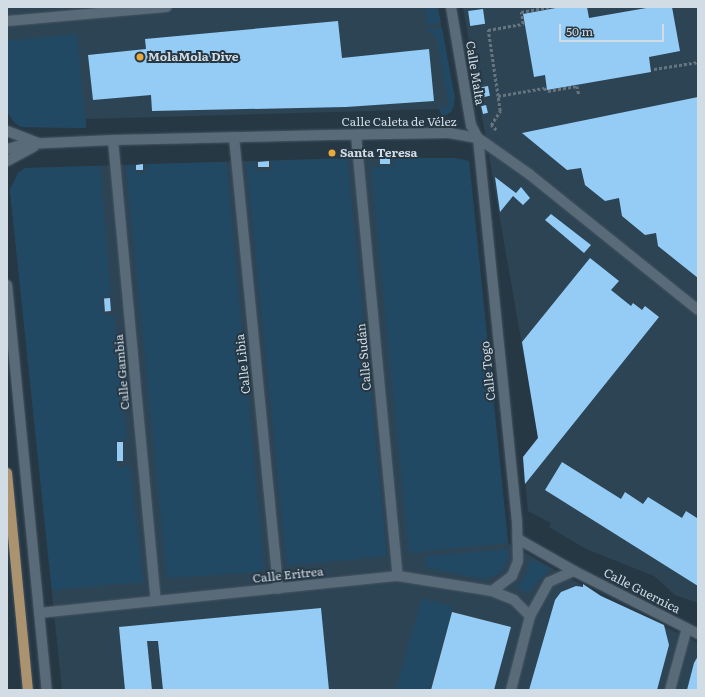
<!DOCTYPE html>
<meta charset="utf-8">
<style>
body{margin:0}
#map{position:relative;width:705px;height:697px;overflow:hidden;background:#273845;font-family:Literata,serif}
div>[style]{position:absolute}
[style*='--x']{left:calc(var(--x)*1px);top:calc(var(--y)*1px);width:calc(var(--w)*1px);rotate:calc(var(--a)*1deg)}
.built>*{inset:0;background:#2d4455}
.green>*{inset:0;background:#224963;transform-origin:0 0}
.building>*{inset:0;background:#94ccf6;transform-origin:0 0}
.path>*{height:2.5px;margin-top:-1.25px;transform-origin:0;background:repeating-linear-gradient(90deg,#65747f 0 3px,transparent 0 5px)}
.roads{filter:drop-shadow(0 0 1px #46545f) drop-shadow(0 0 1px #46545f)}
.minor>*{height:10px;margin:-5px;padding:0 5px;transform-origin:5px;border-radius:5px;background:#596b79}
.major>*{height:10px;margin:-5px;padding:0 5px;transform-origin:5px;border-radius:5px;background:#aa936e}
.dots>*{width:11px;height:11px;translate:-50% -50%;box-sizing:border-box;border:2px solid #273845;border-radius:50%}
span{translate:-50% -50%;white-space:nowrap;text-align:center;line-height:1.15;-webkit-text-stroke:4px #273845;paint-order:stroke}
.poi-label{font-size:12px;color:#d2dce4;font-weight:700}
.left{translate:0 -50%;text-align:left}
.street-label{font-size:12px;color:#d2dce4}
.frame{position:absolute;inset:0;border:8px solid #d2dce4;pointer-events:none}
.scale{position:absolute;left:559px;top:24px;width:105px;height:18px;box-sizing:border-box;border:2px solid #d2dce4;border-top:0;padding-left:5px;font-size:12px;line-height:14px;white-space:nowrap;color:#d2dce4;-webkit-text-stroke:3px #273845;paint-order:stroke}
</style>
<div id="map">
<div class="built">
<div style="clip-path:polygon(7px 7px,438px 7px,454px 107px,443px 117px,439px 109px,86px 119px,86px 128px,21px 127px,15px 123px,7px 112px)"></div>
<div style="clip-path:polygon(463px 7px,698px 7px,698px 603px,675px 595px,654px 576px,586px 549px,549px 527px,551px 523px,528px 511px,523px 457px,538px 437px)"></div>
<div style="clip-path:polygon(347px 158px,454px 158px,469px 161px,508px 543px,601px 596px,698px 643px,698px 690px,62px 690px,10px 190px,18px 173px,25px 168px)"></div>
</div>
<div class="green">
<div style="clip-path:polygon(425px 7px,437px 7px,441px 23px,427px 25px)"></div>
<div style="clip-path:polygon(442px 28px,455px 99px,451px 112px,443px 117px,439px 109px,449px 107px,437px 39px,426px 29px)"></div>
<div style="clip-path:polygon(77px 34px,86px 128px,21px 127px,15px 123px,7px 112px,7px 41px)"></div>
<div style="clip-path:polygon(347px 158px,387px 556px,287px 566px,247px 166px,249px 162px,255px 161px,255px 171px,272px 171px,272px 161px)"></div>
<div style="clip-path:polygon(394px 158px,454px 158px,469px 161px,508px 543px,409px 553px,371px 167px,394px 166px)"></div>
<div style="clip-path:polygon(226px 162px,264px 568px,260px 572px,167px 578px,126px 166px,134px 165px,135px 173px,146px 173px,146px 164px)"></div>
<div style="clip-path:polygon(100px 166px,111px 296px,101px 297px,103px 315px,114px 315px,127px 440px,115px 441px,117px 467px,130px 466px,143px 582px,52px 590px,10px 190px,18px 173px,25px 168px)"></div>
<div style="clip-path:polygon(508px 549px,508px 558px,504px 568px,498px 574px,485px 579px,427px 568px,424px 563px,427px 556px)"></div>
<div style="clip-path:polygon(531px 560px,550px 568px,528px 593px,517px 587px,526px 576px)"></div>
<div style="left:422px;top:598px;width:32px;height:95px;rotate:16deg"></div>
</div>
<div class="building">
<div style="clip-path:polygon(561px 7px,587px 7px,589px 18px,652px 7px,672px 7px,680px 51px,649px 57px,651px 72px,547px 90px,545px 75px,534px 77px,523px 14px)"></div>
<div style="left:483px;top:9px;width:15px;height:15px;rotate:82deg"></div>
<div style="clip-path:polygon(338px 21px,342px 58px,429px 49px,434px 101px,346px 107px,152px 111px,151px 95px,93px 100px,88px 55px,146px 49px,145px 39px)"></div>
<div style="left:488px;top:86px;width:10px;height:7px;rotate:79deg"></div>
<div style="clip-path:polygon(698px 97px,698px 278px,658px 246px,656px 233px,645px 235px,622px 216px,619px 198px,605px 201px,585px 185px,581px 168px,567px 170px,522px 133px)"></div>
<div style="left:486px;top:105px;width:8px;height:5px;rotate:76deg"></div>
<div style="left:380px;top:158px;width:10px;height:6px"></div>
<div style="clip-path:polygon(269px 161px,269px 167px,258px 167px,258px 162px)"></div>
<div style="clip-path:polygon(143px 164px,143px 170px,136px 170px,136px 165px)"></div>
<div style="clip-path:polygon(495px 177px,516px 193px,521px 187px,530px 198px,523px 205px,513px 196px,500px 212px)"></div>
<div style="clip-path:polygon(551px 214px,591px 245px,584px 253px,545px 220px)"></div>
<div style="clip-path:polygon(590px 258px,619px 281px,611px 290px,631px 306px,633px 303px,642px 310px,645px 306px,659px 317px,525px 484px,523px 457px,538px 438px,522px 342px)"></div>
<div style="left:110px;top:298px;width:13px;height:6px;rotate:86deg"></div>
<div style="left:117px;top:442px;width:6px;height:19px"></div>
<div style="clip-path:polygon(562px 462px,621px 499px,625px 492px,643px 504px,648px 497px,682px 518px,686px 511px,697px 518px,698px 516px,698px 586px,545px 490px)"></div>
<div style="clip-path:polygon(583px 584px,601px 596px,664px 625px,669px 645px,657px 690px,529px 690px,555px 600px,561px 592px,576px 586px,583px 587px)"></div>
<div style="clip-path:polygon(321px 608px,329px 690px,163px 690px,158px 641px,147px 641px,152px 690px,125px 690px,119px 627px)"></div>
<div style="clip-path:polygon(452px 612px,511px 627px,494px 690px,431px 690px)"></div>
<div style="clip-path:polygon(698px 656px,698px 690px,687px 690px,694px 663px)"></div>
</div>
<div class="path">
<div style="--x:621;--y:7;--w:11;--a:0"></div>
<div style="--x:654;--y:69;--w:45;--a:-9"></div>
<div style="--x:498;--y:96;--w:47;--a:-9.9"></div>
<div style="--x:544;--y:88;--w:5;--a:37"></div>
<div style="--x:548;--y:91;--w:29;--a:-10"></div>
<div style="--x:577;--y:86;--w:9;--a:77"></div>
<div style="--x:496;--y:130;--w:7;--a:-135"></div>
<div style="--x:491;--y:125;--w:17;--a:-57"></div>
<div style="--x:500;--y:111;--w:82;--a:-98.4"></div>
<div style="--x:488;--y:30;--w:36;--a:-10"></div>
<div style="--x:523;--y:24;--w:12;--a:-99"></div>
<div style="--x:521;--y:12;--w:28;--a:-10"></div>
</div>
<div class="roads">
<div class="minor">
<div style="--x:451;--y:7;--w:120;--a:80.4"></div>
<div style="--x:471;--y:125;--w:15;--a:62"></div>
<div style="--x:478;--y:138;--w:385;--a:84.2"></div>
<div style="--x:517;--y:521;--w:40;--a:88.6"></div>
<div style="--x:518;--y:561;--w:16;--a:112"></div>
<div style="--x:512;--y:576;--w:25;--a:143"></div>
<div style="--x:7;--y:21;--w:160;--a:-5"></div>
<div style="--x:7;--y:131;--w:34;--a:21"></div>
<div style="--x:356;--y:135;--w:443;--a:84.6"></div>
<div style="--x:234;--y:137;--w:454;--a:84.4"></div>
<div style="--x:113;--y:140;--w:463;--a:84.7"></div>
<div style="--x:7;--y:149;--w:20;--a:-15"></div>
<div style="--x:26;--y:144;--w:87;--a:-2.6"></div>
<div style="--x:113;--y:140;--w:217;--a:-1.3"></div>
<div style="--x:330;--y:135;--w:119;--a:-1"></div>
<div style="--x:449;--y:133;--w:29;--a:10"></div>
<div style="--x:478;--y:138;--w:62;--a:35.2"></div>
<div style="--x:529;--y:174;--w:217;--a:38.8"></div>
<div style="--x:7;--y:161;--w:30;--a:-28"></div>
<div style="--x:7;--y:285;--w:407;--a:84.4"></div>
<div style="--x:518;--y:539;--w:64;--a:29.7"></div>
<div style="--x:39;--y:613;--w:361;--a:-5.9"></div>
<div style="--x:398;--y:576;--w:95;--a:9.1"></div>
<div style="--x:492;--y:591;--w:24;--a:22"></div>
<div style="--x:514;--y:600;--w:23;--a:45"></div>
<div style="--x:511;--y:690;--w:76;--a:-75.6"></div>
<div style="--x:530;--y:616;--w:39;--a:-61"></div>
<div style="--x:549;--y:582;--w:27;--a:-24"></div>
<div style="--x:574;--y:571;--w:139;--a:26.9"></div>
<div style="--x:670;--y:690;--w:64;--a:-74.7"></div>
</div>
<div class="major">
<div style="--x:7;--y:473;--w:218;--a:84.5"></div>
</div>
</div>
<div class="dots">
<div style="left:140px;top:57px;background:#eca93b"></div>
<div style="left:332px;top:153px;background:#eca93b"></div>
</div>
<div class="poi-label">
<span class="left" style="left:148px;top:57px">MolaMola Dive</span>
<span class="left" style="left:340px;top:153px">Santa Teresa</span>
</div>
<div class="street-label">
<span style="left:475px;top:73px;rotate:81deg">Calle Malta</span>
<span style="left:399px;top:122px">Calle Caleta de Vélez</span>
<span style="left:364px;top:357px;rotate:-95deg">Calle Sudán</span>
<span style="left:243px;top:364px;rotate:-96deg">Calle Libia</span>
<span style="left:488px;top:371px;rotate:-96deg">Calle Togo</span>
<span style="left:122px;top:372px;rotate:-95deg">Calle Gambia</span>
<span style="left:288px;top:575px;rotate:-6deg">Calle Eritrea</span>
<span style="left:642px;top:591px;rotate:27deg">Calle Guernica</span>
</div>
<div class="frame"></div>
<div class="scale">50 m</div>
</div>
